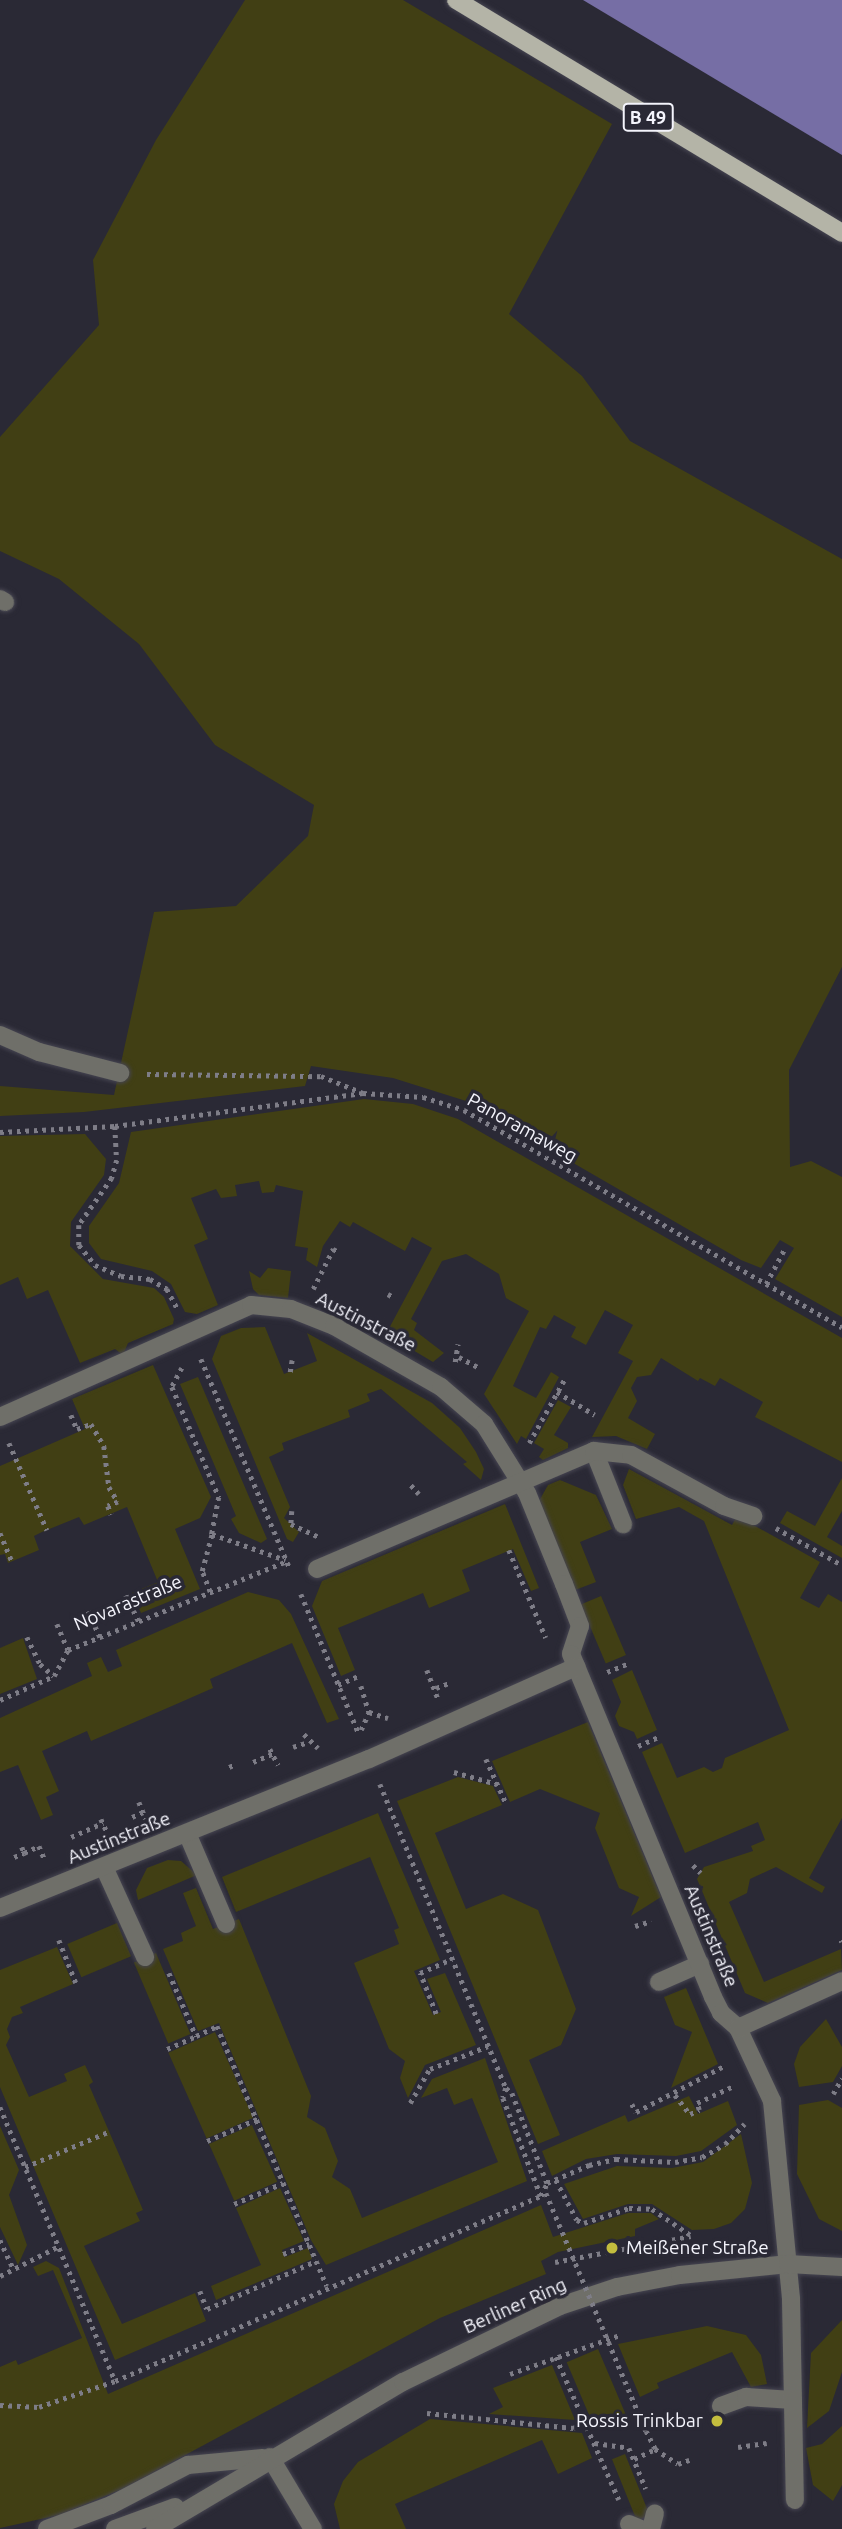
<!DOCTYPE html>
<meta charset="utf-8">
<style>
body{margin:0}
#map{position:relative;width:842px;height:2529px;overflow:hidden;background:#2a2935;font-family:Ubuntu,sans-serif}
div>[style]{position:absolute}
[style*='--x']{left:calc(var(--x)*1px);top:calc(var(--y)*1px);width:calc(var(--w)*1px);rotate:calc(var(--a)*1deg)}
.green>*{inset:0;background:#413f14;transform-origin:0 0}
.water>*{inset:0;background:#766ea5}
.path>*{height:4.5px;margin-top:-2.25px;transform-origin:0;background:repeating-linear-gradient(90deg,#7e7d87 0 3.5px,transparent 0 8.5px)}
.roads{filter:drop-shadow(0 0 2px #464551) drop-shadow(0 0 2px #464551)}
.service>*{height:18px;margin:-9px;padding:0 9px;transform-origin:9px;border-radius:9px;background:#6f6f69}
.pedestrian>*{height:18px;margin:-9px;padding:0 9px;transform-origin:9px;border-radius:9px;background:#6f6f69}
.minor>*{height:18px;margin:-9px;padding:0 9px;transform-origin:9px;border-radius:9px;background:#6f6f69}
.tertiary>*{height:18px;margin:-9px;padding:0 9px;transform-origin:9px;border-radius:9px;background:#6f6f69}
.primary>*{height:18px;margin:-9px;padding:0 9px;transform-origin:9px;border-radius:9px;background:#b4b4a7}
.path-bridge>*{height:4.5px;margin-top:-2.25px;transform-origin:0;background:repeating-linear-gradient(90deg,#7e7d87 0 3.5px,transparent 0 8.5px)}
.dots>*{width:19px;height:19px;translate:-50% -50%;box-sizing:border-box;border:4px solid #2a2935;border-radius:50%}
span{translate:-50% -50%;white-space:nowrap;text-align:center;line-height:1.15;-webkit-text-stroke:7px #2a2935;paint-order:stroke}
.shield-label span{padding:2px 5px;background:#2a2935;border:2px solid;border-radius:5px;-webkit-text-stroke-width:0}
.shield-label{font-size:18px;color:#f4f4fc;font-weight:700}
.street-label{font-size:19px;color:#f4f4fc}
.poi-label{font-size:19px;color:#f4f4fc}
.left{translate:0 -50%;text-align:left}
.right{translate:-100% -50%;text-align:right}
</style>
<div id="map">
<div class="green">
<div style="clip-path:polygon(245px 0,403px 0,612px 124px,509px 314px,582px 376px,630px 441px,842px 559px,842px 967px,789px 1070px,790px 1167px,811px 1161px,842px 1177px,842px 1317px,775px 1279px,794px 1248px,780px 1240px,761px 1268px,741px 1260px,466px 1101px,393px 1078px,311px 1066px,305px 1086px,84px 1112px,0 1116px,0 1086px,114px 1095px,154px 912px,236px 906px,308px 836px,314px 805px,215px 745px,139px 644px,59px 579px,0 551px,0 437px,99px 325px,93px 260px,156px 140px)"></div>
<div style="clip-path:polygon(364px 1099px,413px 1104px,458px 1119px,842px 1338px,842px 1462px,755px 1417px,763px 1402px,720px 1378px,715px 1386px,700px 1378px,698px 1381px,661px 1358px,651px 1375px,637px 1377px,631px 1388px,637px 1401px,628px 1418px,655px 1434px,647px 1449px,616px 1436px,592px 1437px,633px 1361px,618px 1353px,633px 1325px,605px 1310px,586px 1345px,571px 1337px,576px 1327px,554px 1315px,546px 1329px,540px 1327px,513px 1386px,536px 1398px,551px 1372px,559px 1377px,526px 1439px,521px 1436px,517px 1444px,484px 1394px,529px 1311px,506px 1298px,499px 1274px,466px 1254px,442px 1261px,411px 1319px,417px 1323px,414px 1330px,444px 1353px,433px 1362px,386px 1334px,432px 1248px,412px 1237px,405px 1251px,353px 1222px,350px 1227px,340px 1221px,323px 1246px,317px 1267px,306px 1260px,308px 1248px,295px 1246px,303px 1191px,276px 1185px,274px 1192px,262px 1193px,259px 1181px,235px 1185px,237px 1196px,221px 1198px,216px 1189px,191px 1198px,208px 1239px,194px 1245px,218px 1305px,197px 1314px,185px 1312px,171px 1284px,152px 1271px,101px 1259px,89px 1243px,89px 1226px,119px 1183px,131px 1132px)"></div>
<div style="clip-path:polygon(85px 1134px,106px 1159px,104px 1175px,71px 1222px,70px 1246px,103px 1279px,154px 1288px,164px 1297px,174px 1319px,173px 1324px,128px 1343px,123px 1355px,115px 1349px,80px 1363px,48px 1290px,27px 1299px,18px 1277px,0 1285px,0 1136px)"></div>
<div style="clip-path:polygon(268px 1268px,291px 1271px,288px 1298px,259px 1295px,253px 1289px,249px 1271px,260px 1278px)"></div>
<div style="clip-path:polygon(265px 1327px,284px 1374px,317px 1361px,307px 1333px,432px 1403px,460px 1428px,476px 1452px,484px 1469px,481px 1480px,463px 1464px,467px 1462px,381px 1389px,367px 1394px,370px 1401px,348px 1410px,350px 1417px,282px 1443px,284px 1450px,269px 1457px,290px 1507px,284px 1518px,299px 1532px,293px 1542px,287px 1539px,212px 1359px,221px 1336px,241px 1328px)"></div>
<div style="clip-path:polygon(153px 1365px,211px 1497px,200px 1518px,175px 1529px,200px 1589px,141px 1613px,132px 1593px,158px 1582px,127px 1507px,84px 1525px,79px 1517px,42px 1532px,34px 1536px,39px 1550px,8px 1563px,5px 1554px,0 1555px,0 1466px,85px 1429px,72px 1399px)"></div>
<div style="clip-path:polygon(198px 1377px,267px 1539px,261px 1543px,239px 1533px,231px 1519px,236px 1516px,180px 1384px)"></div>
<div style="clip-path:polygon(558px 1400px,571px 1407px,554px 1435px,568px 1443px,568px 1448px,543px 1460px,539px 1457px,544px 1449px,534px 1443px)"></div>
<div style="clip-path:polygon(629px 1469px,732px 1525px,737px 1516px,820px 1562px,800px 1598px,819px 1608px,828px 1594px,842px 1602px,842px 1818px,809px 1878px,825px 1887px,822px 1893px,776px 1867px,750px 1879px,747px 1893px,729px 1902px,764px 1982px,841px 1949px,842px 1970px,768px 2003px,745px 1993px,697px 1879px,704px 1867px,753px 1851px,751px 1846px,765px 1840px,758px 1822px,685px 1853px,642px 1752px,662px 1743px,677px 1778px,704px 1767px,713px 1772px,722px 1768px,725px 1758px,789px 1730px,704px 1521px,679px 1507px,636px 1519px,623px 1485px)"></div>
<div style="clip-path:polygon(842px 1478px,842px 1511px,827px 1537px,842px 1546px,842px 1558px,780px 1523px,787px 1511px,815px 1526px)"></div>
<div style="clip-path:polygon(560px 1480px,596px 1495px,612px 1529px,580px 1542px,596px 1582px,575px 1590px,539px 1501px,548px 1485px)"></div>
<div style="clip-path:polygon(505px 1504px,539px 1588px,531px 1591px,513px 1549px,462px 1570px,470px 1591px,429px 1608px,423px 1593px,338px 1628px,355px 1670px,341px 1676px,312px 1606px,322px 1581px)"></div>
<div style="clip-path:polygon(248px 1592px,279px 1600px,291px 1614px,339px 1719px,327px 1723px,292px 1643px,210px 1679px,213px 1688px,172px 1706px,91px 1741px,87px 1731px,42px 1751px,59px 1791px,46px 1797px,53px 1815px,41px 1820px,18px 1765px,0 1772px,0 1718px,92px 1676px,87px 1663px,101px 1657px,108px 1672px,122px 1666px,116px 1650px)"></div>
<div style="left:601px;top:1596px;width:64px;height:22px;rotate:67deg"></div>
<div style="clip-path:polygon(23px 1638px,37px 1679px,0 1694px,0 1648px)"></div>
<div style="clip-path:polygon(632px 1670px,657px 1730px,637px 1739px,634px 1732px,619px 1726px,615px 1716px,621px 1702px,612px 1680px)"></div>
<div style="clip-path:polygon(588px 1722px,661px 1897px,631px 1916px,639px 1897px,619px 1888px,595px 1828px,600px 1813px,540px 1789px,510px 1802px,492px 1761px)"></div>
<div style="clip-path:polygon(458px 1777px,493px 1786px,502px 1805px,435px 1833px,466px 1909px,503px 1894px,538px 1910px,576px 2009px,561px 2045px,529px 2060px,560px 2135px,538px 2144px,397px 1801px)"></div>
<div style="clip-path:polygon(378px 1813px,440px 1960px,414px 1971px,433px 2015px,441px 2012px,427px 1979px,445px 1973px,476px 2045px,425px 2065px,408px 2098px,400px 2078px,405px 2061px,389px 2049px,354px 1963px,399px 1944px,394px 1930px,399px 1928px,370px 1857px,236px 1912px,222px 1877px)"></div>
<div style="clip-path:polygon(168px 1860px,181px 1861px,197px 1875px,138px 1900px,136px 1890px,147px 1868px)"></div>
<div style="clip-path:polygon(196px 1888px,213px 1929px,239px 1919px,311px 2096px,307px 2117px,325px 2128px,338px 2161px,332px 2177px,350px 2189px,362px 2218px,498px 2162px,472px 2098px,454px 2105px,447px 2088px,421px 2098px,432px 2079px,485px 2058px,527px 2181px,326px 2265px,311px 2240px,219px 2023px,198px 2031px,163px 1949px,183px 1941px,181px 1933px,196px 1926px,183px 1893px)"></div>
<div style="left:117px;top:1923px;width:36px;height:54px;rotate:67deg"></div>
<div style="clip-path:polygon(57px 1947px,73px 1984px,20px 2007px,23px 2013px,12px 2017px,7px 2029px,10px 2037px,6px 2045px,29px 2097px,67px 2081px,64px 2074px,85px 2065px,93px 2082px,89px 2085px,143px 2210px,136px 2213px,140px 2221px,84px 2246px,122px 2324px,195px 2293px,206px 2321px,115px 2360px,0 2087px,0 1970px)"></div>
<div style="left:156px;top:1953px;width:88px;height:24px;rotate:67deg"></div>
<div style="clip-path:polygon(686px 1988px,718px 2064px,671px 2088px,692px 2032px,675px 2025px,664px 1997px)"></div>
<div style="clip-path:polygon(826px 2019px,842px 2047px,842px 2066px,833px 2082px,799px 2087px,794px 2064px,800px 2047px)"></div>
<div style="left:215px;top:2032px;width:94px;height:51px;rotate:66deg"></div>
<div style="clip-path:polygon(689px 2096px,698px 2114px,728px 2101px,737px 2125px,701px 2151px,676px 2156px,617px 2154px,586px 2159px,552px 2176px,542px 2151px,625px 2115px,628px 2122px)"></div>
<div style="clip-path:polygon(828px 2100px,842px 2108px,842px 2231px,819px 2219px,797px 2174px,799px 2105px)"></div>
<div style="left:252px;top:2125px;width:62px;height:47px;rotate:66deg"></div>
<div style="clip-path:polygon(0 2126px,19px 2170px,9px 2195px,27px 2245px,18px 2265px,0 2227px)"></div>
<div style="clip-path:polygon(741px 2134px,752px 2183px,745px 2209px,731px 2223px,714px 2229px,692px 2230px,652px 2204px,628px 2204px,583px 2219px,564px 2184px,617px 2166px,672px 2168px,703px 2162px)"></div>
<div style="clip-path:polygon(280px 2188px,304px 2241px,282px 2250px,285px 2257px,308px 2248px,312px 2259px,216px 2300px,211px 2286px,261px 2265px,236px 2208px)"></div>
<div style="clip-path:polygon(541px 2205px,553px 2237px,628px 2213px,651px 2213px,659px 2219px,635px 2229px,635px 2236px,558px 2252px,541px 2261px,546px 2274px,440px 2318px,122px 2489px,59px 2515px,0 2528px,0 2367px,16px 2360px,18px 2365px,82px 2338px,53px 2270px,38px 2276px,33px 2267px,46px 2261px,59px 2268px,108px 2394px)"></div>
<div style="clip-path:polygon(842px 2320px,842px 2372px,829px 2411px,807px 2428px,811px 2353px)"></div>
<div style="clip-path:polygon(707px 2326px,746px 2335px,761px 2355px,767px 2384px,751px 2387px,732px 2352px,657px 2383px,659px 2388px,640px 2397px,618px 2344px)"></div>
<div style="left:598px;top:2349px;width:73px;height:34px;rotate:67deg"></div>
<div style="clip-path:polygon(552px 2365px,575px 2420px,489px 2414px,503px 2407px,493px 2388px)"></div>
<div style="clip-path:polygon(430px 2419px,582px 2433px,592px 2458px,558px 2474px,542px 2440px,395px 2504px,406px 2529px,340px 2529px,334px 2504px,343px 2481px,358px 2462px)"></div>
<div style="clip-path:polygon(842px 2426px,842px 2485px,833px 2501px,813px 2485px,806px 2448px,822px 2444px)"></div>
<div style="left:625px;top:2454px;width:66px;height:14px;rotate:68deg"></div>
</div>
<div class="water">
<div style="clip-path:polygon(583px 0,842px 0,842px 155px)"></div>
</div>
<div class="path">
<div style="--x:147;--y:1074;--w:174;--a:0.7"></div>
<div style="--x:321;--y:1076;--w:45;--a:22"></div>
<div style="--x:115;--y:1126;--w:34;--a:87"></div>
<div style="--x:117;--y:1160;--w:19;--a:106"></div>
<div style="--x:112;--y:1178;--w:57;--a:125.1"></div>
<div style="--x:79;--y:1225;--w:20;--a:90"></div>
<div style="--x:79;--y:1245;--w:26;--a:51"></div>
<div style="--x:95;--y:1265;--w:28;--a:23"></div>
<div style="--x:121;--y:1276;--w:29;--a:6"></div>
<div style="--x:150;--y:1279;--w:20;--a:30"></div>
<div style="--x:167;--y:1289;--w:21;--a:62"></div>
<div style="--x:0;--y:1132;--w:115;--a:-3"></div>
<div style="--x:115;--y:1126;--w:250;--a:-7.6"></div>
<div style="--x:363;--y:1093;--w:60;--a:3.8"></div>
<div style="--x:423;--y:1097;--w:43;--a:17.6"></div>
<div style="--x:464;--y:1110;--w:436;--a:29.9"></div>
<div style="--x:766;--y:1284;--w:41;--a:-62.2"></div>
<div style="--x:313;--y:1289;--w:45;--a:-63.4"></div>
<div style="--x:333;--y:1249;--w:4;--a:27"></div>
<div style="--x:388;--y:1294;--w:8;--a:30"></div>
<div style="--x:459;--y:1357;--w:24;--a:28"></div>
<div style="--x:201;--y:1359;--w:225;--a:67"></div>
<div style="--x:455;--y:1362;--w:18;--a:-81"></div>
<div style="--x:182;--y:1368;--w:21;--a:118"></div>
<div style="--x:172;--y:1387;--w:120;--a:66.9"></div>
<div style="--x:219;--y:1497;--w:38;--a:101"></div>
<div style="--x:212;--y:1534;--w:78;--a:19.4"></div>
<div style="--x:290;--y:1372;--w:12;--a:-81"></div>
<div style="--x:557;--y:1392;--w:44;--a:31.2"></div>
<div style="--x:71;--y:1415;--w:15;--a:67"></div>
<div style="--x:77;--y:1429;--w:15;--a:-20"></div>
<div style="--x:91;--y:1424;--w:26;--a:59"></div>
<div style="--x:104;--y:1446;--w:41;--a:83"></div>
<div style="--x:109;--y:1487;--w:17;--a:59"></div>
<div style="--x:118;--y:1502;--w:11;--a:158"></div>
<div style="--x:108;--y:1506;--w:9;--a:69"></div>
<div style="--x:9;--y:1443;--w:95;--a:66.4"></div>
<div style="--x:529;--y:1443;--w:72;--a:-60.9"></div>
<div style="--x:411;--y:1485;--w:12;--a:48"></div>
<div style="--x:292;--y:1511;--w:13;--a:94"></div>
<div style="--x:291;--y:1524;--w:31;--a:25"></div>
<div style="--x:776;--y:1528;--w:76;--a:29.3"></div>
<div style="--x:0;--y:1533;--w:30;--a:67"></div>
<div style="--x:509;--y:1550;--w:95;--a:67.2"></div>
<div style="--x:210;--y:1592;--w:22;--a:-111"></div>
<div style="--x:202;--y:1571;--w:38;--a:-75"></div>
<div style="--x:301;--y:1594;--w:152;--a:67.5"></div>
<div style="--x:126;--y:1595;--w:30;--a:64"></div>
<div style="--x:88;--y:1611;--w:29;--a:65"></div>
<div style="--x:57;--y:1624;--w:28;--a:67"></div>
<div style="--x:27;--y:1637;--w:30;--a:64"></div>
<div style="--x:40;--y:1664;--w:18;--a:41"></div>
<div style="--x:427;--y:1670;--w:30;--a:69"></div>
<div style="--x:607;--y:1672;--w:24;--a:-22"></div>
<div style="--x:338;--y:1685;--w:22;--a:-24"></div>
<div style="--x:361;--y:1686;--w:27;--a:73"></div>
<div style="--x:369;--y:1712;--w:20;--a:18"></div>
<div style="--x:436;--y:1688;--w:14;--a:-21"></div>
<div style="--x:0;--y:1700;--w:59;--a:-24"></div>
<div style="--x:54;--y:1676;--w:30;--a:-62"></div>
<div style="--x:68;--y:1650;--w:236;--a:-22.1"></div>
<div style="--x:361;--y:1730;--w:20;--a:-66"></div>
<div style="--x:304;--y:1734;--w:20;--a:45"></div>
<div style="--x:638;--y:1746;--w:24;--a:-24"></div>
<div style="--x:293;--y:1747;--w:16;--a:-18"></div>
<div style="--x:270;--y:1749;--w:18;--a:63"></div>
<div style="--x:486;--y:1759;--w:48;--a:65.6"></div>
<div style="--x:253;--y:1762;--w:21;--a:-23"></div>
<div style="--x:229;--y:1767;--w:8;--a:-23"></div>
<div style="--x:454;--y:1772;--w:45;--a:15.6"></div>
<div style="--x:380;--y:1784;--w:329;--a:67.5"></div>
<div style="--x:506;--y:2088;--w:10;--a:107"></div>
<div style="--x:503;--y:2098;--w:105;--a:68.8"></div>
<div style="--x:139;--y:1802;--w:18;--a:68"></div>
<div style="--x:132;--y:1817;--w:12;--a:-24"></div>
<div style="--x:101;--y:1819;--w:17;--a:65"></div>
<div style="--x:71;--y:1837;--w:35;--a:-24"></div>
<div style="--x:22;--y:1847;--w:6;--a:72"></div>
<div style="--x:24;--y:1853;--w:17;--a:-25"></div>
<div style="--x:39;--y:1846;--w:15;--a:67"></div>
<div style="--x:14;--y:1857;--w:11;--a:-22"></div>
<div style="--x:693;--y:1865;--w:11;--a:45"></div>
<div style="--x:635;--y:1926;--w:17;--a:-17"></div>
<div style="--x:59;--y:1940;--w:46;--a:68.4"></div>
<div style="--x:841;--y:1940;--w:2;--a:63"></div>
<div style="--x:169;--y:1973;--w:69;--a:66.8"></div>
<div style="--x:196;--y:2036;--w:23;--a:-25"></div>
<div style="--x:217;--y:2026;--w:282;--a:67.1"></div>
<div style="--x:436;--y:2014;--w:44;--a:-111.3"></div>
<div style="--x:420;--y:1973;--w:35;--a:-24"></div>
<div style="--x:167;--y:2049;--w:32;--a:-24"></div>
<div style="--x:506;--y:2088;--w:8;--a:40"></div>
<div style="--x:512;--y:2093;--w:97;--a:68.7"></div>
<div style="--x:833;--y:2094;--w:18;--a:-61"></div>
<div style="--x:675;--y:2095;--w:24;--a:52"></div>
<div style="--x:690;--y:2114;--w:10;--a:-24"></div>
<div style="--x:699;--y:2110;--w:7;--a:-106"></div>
<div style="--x:697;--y:2103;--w:38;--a:-25"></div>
<div style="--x:410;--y:2103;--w:39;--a:-60"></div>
<div style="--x:430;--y:2069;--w:62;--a:-21.6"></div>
<div style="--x:632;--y:2104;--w:9;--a:63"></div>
<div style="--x:636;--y:2112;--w:99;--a:-27.6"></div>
<div style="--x:0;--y:2107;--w:297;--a:67.2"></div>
<div style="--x:207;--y:2141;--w:55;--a:-23.7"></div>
<div style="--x:25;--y:2167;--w:90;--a:-22.9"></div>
<div style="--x:556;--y:2180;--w:45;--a:62.3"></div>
<div style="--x:577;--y:2220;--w:8;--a:23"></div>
<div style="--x:584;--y:2223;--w:47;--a:-18.4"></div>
<div style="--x:629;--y:2208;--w:23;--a:2"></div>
<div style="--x:652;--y:2209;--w:48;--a:34"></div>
<div style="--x:234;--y:2204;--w:53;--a:-23.2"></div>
<div style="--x:0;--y:2240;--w:33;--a:65"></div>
<div style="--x:283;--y:2254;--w:28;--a:-21"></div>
<div style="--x:555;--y:2262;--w:138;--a:-10.8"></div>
<div style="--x:0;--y:2276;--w:64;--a:-27"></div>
<div style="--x:200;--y:2291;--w:19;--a:69"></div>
<div style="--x:207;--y:2309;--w:119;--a:-23.8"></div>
<div style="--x:556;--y:2357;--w:156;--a:66.2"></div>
<div style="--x:510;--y:2374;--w:117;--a:-19.5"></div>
<div style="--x:0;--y:2405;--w:39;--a:3"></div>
<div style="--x:39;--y:2407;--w:80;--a:-18.9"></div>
<div style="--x:115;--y:2381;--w:464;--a:-23.5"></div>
<div style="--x:541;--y:2196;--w:14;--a:-65"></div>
<div style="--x:547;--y:2183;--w:46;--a:-23.2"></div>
<div style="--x:589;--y:2165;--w:28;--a:-13"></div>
<div style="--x:616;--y:2159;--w:59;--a:2.9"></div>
<div style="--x:675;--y:2162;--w:27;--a:-10"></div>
<div style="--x:702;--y:2157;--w:26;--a:-29"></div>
<div style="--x:725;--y:2144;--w:28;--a:-46"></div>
<div style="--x:427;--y:2413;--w:147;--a:5.9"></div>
<div style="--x:573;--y:2428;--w:13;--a:-18"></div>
<div style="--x:595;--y:2443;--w:34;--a:8"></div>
<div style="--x:629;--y:2448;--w:44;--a:67.5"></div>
<div style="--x:738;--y:2447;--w:29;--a:-8"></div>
<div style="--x:655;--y:2449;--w:27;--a:33"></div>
<div style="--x:678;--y:2464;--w:12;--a:-20"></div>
<div style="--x:634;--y:2459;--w:23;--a:-25"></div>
<div style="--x:655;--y:2449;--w:20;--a:-117"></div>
</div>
<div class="roads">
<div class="service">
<div style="--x:0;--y:599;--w:6;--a:31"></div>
<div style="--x:0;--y:1035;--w:43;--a:23.6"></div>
<div style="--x:39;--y:1052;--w:84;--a:14.5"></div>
<div style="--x:594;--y:1451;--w:79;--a:68.3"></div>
<div style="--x:187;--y:1833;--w:99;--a:66.8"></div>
<div style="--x:104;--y:1867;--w:99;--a:65.5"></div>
<div style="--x:659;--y:1982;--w:45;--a:-23.7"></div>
<div style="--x:721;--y:2406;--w:27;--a:-20"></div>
<div style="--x:746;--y:2397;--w:47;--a:3.7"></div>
</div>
<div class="pedestrian">
<div style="--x:629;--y:2524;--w:13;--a:23"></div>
<div style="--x:651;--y:2529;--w:16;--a:-76"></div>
</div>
<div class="minor">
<div style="--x:0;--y:1417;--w:275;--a:-24"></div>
<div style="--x:251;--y:1305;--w:40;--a:5.7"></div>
<div style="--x:291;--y:1309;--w:46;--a:21.6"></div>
<div style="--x:334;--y:1326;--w:123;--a:29.7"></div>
<div style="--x:441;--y:1387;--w:57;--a:40.7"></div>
<div style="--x:484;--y:1424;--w:81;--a:58.1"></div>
<div style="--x:527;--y:1493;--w:98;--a:67.9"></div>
<div style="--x:564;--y:1584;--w:45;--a:69.1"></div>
<div style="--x:580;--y:1626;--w:29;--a:108"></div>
<div style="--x:571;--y:1654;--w:371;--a:67.5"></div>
<div style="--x:713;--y:1997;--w:18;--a:63"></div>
<div style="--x:721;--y:2013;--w:23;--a:41"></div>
<div style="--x:738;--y:2028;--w:81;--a:65"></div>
<div style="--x:772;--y:2101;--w:199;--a:84.5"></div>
<div style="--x:791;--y:2299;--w:201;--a:88.9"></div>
<div style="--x:317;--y:1569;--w:301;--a:-23.1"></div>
<div style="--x:594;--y:1451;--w:37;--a:6"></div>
<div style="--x:631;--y:1455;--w:106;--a:28.7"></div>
<div style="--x:724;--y:1506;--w:31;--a:19"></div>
<div style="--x:0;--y:1908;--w:398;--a:-22"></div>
<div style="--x:369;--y:1759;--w:227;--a:-24"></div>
<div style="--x:738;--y:2028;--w:114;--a:-24.3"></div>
<div style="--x:270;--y:2457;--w:84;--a:59.2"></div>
</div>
<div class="tertiary">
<div style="--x:47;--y:2529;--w:68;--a:-20.6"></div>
<div style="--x:111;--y:2505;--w:87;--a:-27.5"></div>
<div style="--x:188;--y:2465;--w:75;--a:-5.3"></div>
<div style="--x:115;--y:2529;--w:64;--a:-20.1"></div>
<div style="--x:155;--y:2529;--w:288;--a:-30.7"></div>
<div style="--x:403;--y:2382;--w:174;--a:-25.8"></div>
<div style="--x:560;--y:2306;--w:60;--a:-18.4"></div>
<div style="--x:617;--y:2287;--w:64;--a:-10.8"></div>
<div style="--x:680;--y:2275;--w:109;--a:-5.8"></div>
<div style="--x:788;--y:2264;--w:54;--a:3.2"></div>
</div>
<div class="primary">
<div style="--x:456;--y:0;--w:451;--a:31.1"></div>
</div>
</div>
<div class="path-bridge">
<div style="--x:546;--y:2193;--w:258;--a:67.2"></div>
</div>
<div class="dots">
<div style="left:612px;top:2248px;background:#c3bd3e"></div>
<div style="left:717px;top:2421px;background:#c3bd3e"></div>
</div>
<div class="shield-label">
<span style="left:648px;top:117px">B 49</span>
</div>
<div class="street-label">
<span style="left:522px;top:1128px;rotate:29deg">Panoramaweg</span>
<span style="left:366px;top:1322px;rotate:27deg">Austinstraße</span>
<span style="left:128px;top:1603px;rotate:-23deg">Novarastraße</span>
<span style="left:119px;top:1838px;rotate:-22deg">Austinstraße</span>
<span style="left:711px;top:1936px;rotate:67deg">Austinstraße</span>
<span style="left:515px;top:2306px;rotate:-24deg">Berliner Ring</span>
</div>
<div class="poi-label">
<span class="left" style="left:626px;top:2248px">Meißener Straße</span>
<span class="right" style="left:703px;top:2421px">Rossis Trinkbar</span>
</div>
</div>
